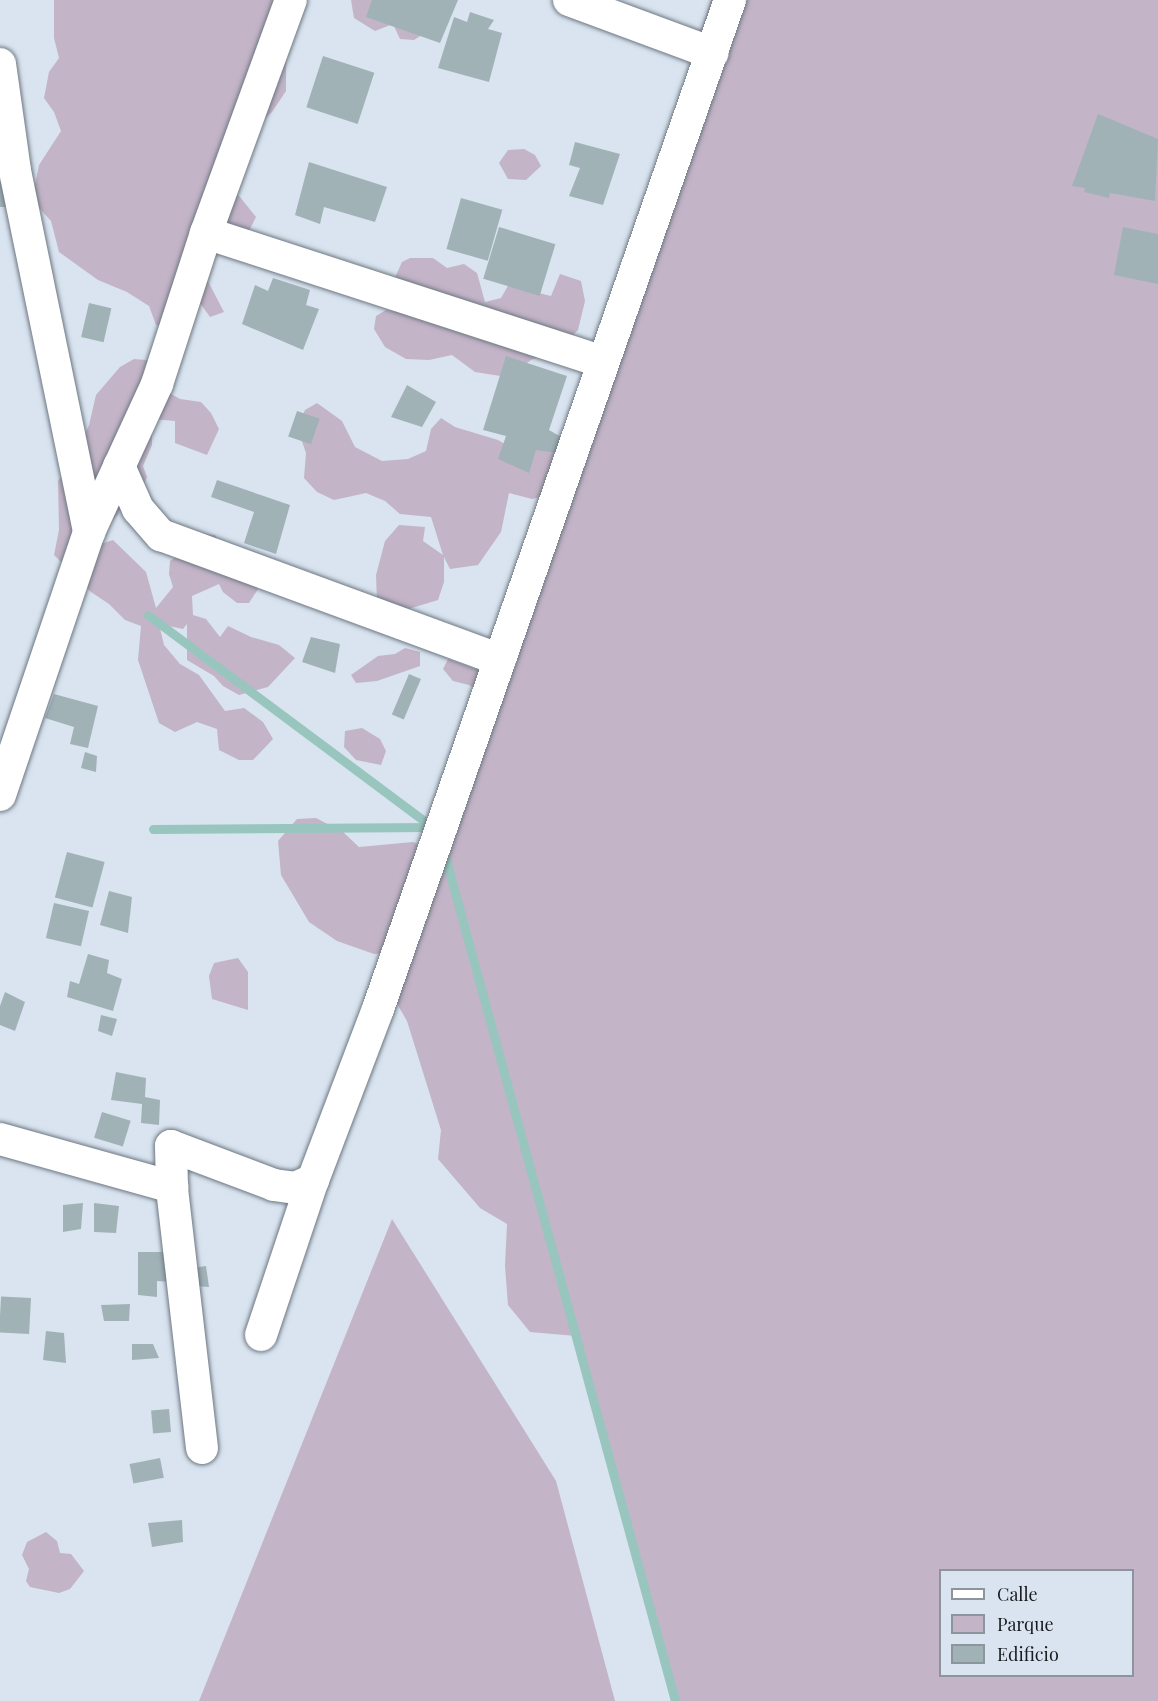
<!DOCTYPE html>
<style>
body{margin:0}
#map{position:relative;width:1158px;height:1701px;overflow:hidden;background:#d9e4f0;font-family:"Playfair Display",serif}
div>[style]{position:absolute}
[style*='--x']{left:calc(var(--x)*1px);top:calc(var(--y)*1px);width:calc(var(--w)*1px);rotate:calc(var(--a)*1deg)}
.green>*{inset:0;background:#c3b4c7}
.stream>*{height:9px;margin:-4.5px;padding:0 4.5px;transform-origin:4.5px;border-radius:4.5px;background:#98c6be}
.building>*{inset:0;background:#a1b2b7;transform-origin:0 0}
.roads{filter:drop-shadow(0 0 2px #6d7782) drop-shadow(0 0 2px #6d7782)}
.minor>*{height:32px;margin:-16px;padding:0 16px;transform-origin:16px;border-radius:16px;background:#fff}
span{translate:-50% -50%;white-space:nowrap;text-align:center;line-height:1.15;-webkit-text-stroke:4.5px #d9e4f0;paint-order:stroke}
.legend{position:absolute;left:939px;top:1569px;width:195px;height:108px;box-sizing:border-box;background:#d9e4f0;border:2px solid #8c949d;margin:0;padding:8px 10px;list-style:none;font-size:18px;color:#181b20}
.legend li{display:flex;align-items:center;gap:12px;height:30px}
.legend b{width:30px;border:2px solid #8c949d}
</style>
<div id="map">
<div class="green">
<div style="clip-path:polygon(54px 0,303px 0,286px 56px,286px 91px,272px 112px,252px 131px,227px 186px,240px 197px,256px 217px,248px 233px,228px 227px,200px 266px,224px 312px,210px 317px,195px 296px,177px 330px,156px 325px,149px 306px,127px 292px,98px 280px,59px 252px,51px 221px,32px 200px,39px 165px,61px 131px,54px 112px,44px 98px,49px 72px,59px 58px,54px 38px)"></div>
<div style="clip-path:polygon(351px 0,421px 0,428px 31px,414px 40px,400px 39px,393px 24px,375px 31px,354px 18px)"></div>
<div style="clip-path:polygon(evenodd,711px 0,1158px 0,1158px 1701px,675px 1701px,576px 1336px,530px 1332px,508px 1305px,505px 1266px,507px 1224px,480px 1208px,438px 1159px,441px 1130px,407px 1021px,392px 995px,401px 952px,374px 954px,337px 941px,309px 922px,281px 875px,278px 841px,297px 819px,316px 818px,343px 832px,359px 847px,413px 842px,445px 856px,549px 495px,532px 499px,509px 493px,501px 532px,478px 565px,450px 569px,444px 557px,444px 582px,438px 600px,405px 610px,377px 602px,376px 575px,385px 541px,399px 525px,425px 527px,423px 541px,443px 555px,431px 517px,400px 514px,385px 501px,366px 493px,334px 500px,317px 492px,304px 478px,306px 453px,297px 427px,305px 410px,317px 403px,342px 421px,355px 447px,382px 461px,408px 459px,426px 451px,431px 429px,441px 418px,455px 427px,498px 440px,517px 451px,551px 433px,565px 470px,711px 0,940px 1570px,1132px 1570px,1132px 1676px,940px 1676px,940px 1570px)"></div>
<div style="clip-path:polygon(524px 149px,535px 155px,541px 166px,526px 180px,508px 179px,499px 163px,508px 150px)"></div>
<div style="clip-path:polygon(410px 258px,433px 258px,447px 268px,464px 264px,477px 273px,485px 302px,501px 298px,509px 284px,529px 285px,539px 293px,551px 296px,560px 274px,581px 281px,585px 301px,578px 330px,557px 351px,531px 360px,507px 377px,475px 372px,452px 355px,429px 360px,406px 359px,385px 347px,374px 329px,376px 316px,386px 310px,399px 312px,402px 299px,393px 282px,402px 262px)"></div>
<div style="clip-path:polygon(134px 359px,158px 361px,164px 390px,180px 399px,201px 402px,211px 413px,219px 429px,207px 455px,175px 443px,175px 421px,152px 419px,152px 445px,143px 466px,147px 477px,139px 495px,123px 498px,118px 515px,103px 529px,95px 546px,113px 540px,146px 572px,156px 608px,173px 587px,169px 574px,170px 561px,191px 546px,201px 534px,215px 535px,222px 547px,252px 578px,258px 589px,249px 603px,237px 603px,223px 592px,219px 584px,192px 596px,193px 615px,206px 619px,220px 637px,228px 626px,251px 637px,279px 645px,295px 658px,268px 687px,239px 695px,223px 686px,214px 676px,187px 660px,187px 624px,183px 629px,159px 624px,164px 645px,180px 664px,199px 675px,225px 711px,244px 708px,263px 722px,273px 739px,253px 760px,239px 760px,219px 750px,217px 729px,197px 722px,175px 732px,159px 723px,138px 660px,141px 626px,125px 620px,109px 604px,91px 592px,54px 555px,59px 530px,58px 481px,75px 456px,89px 425px,96px 395px,120px 367px)"></div>
<div style="clip-path:polygon(405px 648px,420px 652px,420px 666px,377px 681px,356px 683px,351px 675px,378px 656px,395px 654px)"></div>
<div style="clip-path:polygon(448px 659px,481px 671px,481px 692px,469px 685px,453px 681px,443px 669px)"></div>
<div style="clip-path:polygon(362px 728px,380px 739px,386px 751px,381px 765px,356px 760px,344px 747px,345px 731px)"></div>
<div style="clip-path:polygon(238px 958px,248px 972px,248px 1010px,212px 999px,209px 976px,214px 963px)"></div>
<div style="clip-path:polygon(392px 1219px,556px 1481px,615px 1701px,199px 1701px)"></div>
<div style="clip-path:polygon(46px 1532px,57px 1541px,60px 1553px,71px 1554px,84px 1571px,70px 1589px,59px 1593px,30px 1587px,26px 1581px,29px 1569px,22px 1555px,27px 1542px)"></div>
</div>
<div class="stream">
<div style="--x:148;--y:615;--w:354;--a:36.7"></div>
<div style="--x:153;--y:829;--w:279;--a:-0.4"></div>
<div style="--x:445;--y:856;--w:876;--a:74.77"></div>
</div>
<div class="building">
<div style="clip-path:polygon(372px 0,458px 0,440px 43px,366px 17px)"></div>
<div style="clip-path:polygon(470px 12px,494px 20px,488px 29px,502px 33px,489px 82px,438px 68px,454px 17px,467px 22px)"></div>
<div style="left:323px;top:56px;width:54px;height:54px;rotate:18deg"></div>
<div style="clip-path:polygon(1098px 114px,1158px 139px,1155px 201px,1110px 193px,1109px 198px,1084px 192px,1085px 188px,1072px 186px)"></div>
<div style="clip-path:polygon(575px 142px,620px 154px,603px 205px,569px 196px,580px 168px,569px 165px)"></div>
<div style="clip-path:polygon(309px 162px,387px 187px,375px 222px,324px 207px,320px 224px,295px 215px)"></div>
<div style="left:0;top:182px;width:6px;height:25px"></div>
<div style="left:461px;top:198px;width:43px;height:53px;rotate:16deg"></div>
<div style="left:499px;top:227px;width:59px;height:54px;rotate:17deg"></div>
<div style="clip-path:polygon(1123px 227px,1158px 234px,1158px 284px,1114px 275px)"></div>
<div style="clip-path:polygon(273px 278px,310px 290px,306px 305px,319px 309px,303px 350px,242px 324px,255px 285px,268px 291px)"></div>
<div style="left:89px;top:303px;width:23px;height:35px;rotate:13deg"></div>
<div style="clip-path:polygon(506px 356px,567px 376px,549px 430px,563px 438px,558px 453px,536px 450px,529px 473px,498px 459px,506px 436px,483px 430px)"></div>
<div style="clip-path:polygon(407px 385px,436px 402px,422px 427px,391px 417px)"></div>
<div style="left:297px;top:411px;width:24px;height:27px;rotate:19deg"></div>
<div style="clip-path:polygon(217px 480px,290px 505px,276px 554px,244px 543px,254px 512px,211px 497px)"></div>
<div style="clip-path:polygon(311px 637px,340px 644px,335px 673px,302px 662px)"></div>
<div style="left:409px;top:674px;width:13px;height:44px;rotate:23deg"></div>
<div style="clip-path:polygon(54px 694px,98px 706px,88px 748px,70px 744px,74px 727px,45px 718px)"></div>
<div style="clip-path:polygon(85px 752px,97px 756px,96px 772px,81px 768px)"></div>
<div style="left:67px;top:852px;width:39px;height:47px;rotate:15deg"></div>
<div style="clip-path:polygon(109px 891px,132px 897px,128px 933px,100px 925px)"></div>
<div style="left:54px;top:903px;width:36px;height:36px;rotate:13deg"></div>
<div style="clip-path:polygon(88px 954px,109px 960px,107px 973px,122px 979px,113px 1011px,67px 997px,70px 981px,79px 984px)"></div>
<div style="clip-path:polygon(5px 992px,25px 1002px,15px 1031px,0 1025px,0 1006px)"></div>
<div style="clip-path:polygon(101px 1015px,117px 1019px,112px 1036px,98px 1031px)"></div>
<div style="clip-path:polygon(116px 1072px,146px 1078px,145px 1097px,160px 1100px,159px 1125px,141px 1123px,142px 1104px,111px 1100px)"></div>
<div style="left:102px;top:1112px;width:30px;height:27px;rotate:17deg"></div>
<div style="clip-path:polygon(83px 1203px,81px 1229px,63px 1232px,63px 1205px)"></div>
<div style="clip-path:polygon(94px 1203px,119px 1206px,116px 1233px,94px 1232px)"></div>
<div style="clip-path:polygon(138px 1252px,167px 1252px,171px 1282px,157px 1281px,157px 1297px,138px 1295px)"></div>
<div style="clip-path:polygon(206px 1266px,209px 1287px,195px 1286px,192px 1268px)"></div>
<div style="left:31px;top:1298px;width:36px;height:30px;rotate:93deg"></div>
<div style="clip-path:polygon(130px 1304px,129px 1321px,104px 1321px,101px 1305px)"></div>
<div style="clip-path:polygon(46px 1331px,64px 1333px,66px 1363px,43px 1360px)"></div>
<div style="clip-path:polygon(132px 1344px,153px 1344px,159px 1358px,132px 1360px)"></div>
<div style="left:169px;top:1409px;width:23px;height:18px;rotate:85deg"></div>
<div style="left:160px;top:1458px;width:20px;height:31px;rotate:79deg"></div>
<div style="clip-path:polygon(182px 1520px,183px 1542px,152px 1547px,148px 1523px)"></div>
</div>
<div class="roads">
<div class="minor">
<div style="--x:569;--y:0;--w:153;--a:20.3"></div>
<div style="--x:0;--y:64;--w:108;--a:82"></div>
<div style="--x:15;--y:171;--w:369;--a:78.4"></div>
<div style="--x:206;--y:233;--w:417;--a:18"></div>
<div style="--x:119;--y:466;--w:47;--a:66.2"></div>
<div style="--x:138;--y:509;--w:35;--a:49"></div>
<div style="--x:161;--y:535;--w:361;--a:20.2"></div>
<div style="--x:0;--y:795;--w:278;--a:-71.3"></div>
<div style="--x:89;--y:532;--w:163;--a:-65.3"></div>
<div style="--x:157;--y:384;--w:159;--a:-72"></div>
<div style="--x:206;--y:233;--w:248;--a:-70"></div>
<div style="--x:0;--y:1139;--w:179;--a:15.6"></div>
<div style="--x:261;--y:1335;--w:163;--a:-71.5"></div>
<div style="--x:313;--y:1180;--w:183;--a:-69.2"></div>
<div style="--x:378;--y:1009;--w:1069;--a:-70.77"></div>
<div style="--x:202;--y:1448;--w:263;--a:-96.6"></div>
<div style="--x:172;--y:1187;--w:41;--a:-91.4"></div>
<div style="--x:171;--y:1146;--w:110;--a:20.7"></div>
<div style="--x:274;--y:1185;--w:21;--a:8"></div>
<div style="--x:295;--y:1188;--w:20;--a:-24"></div>
</div>
</div>
<ul class="legend">
<li><b style="height:8px;background:#fff"></b>Calle</li>
<li><b style="height:16px;background:#c3b4c7"></b>Parque</li>
<li><b style="height:16px;background:#a1b2b7"></b>Edificio</li>
</ul>
</div>
